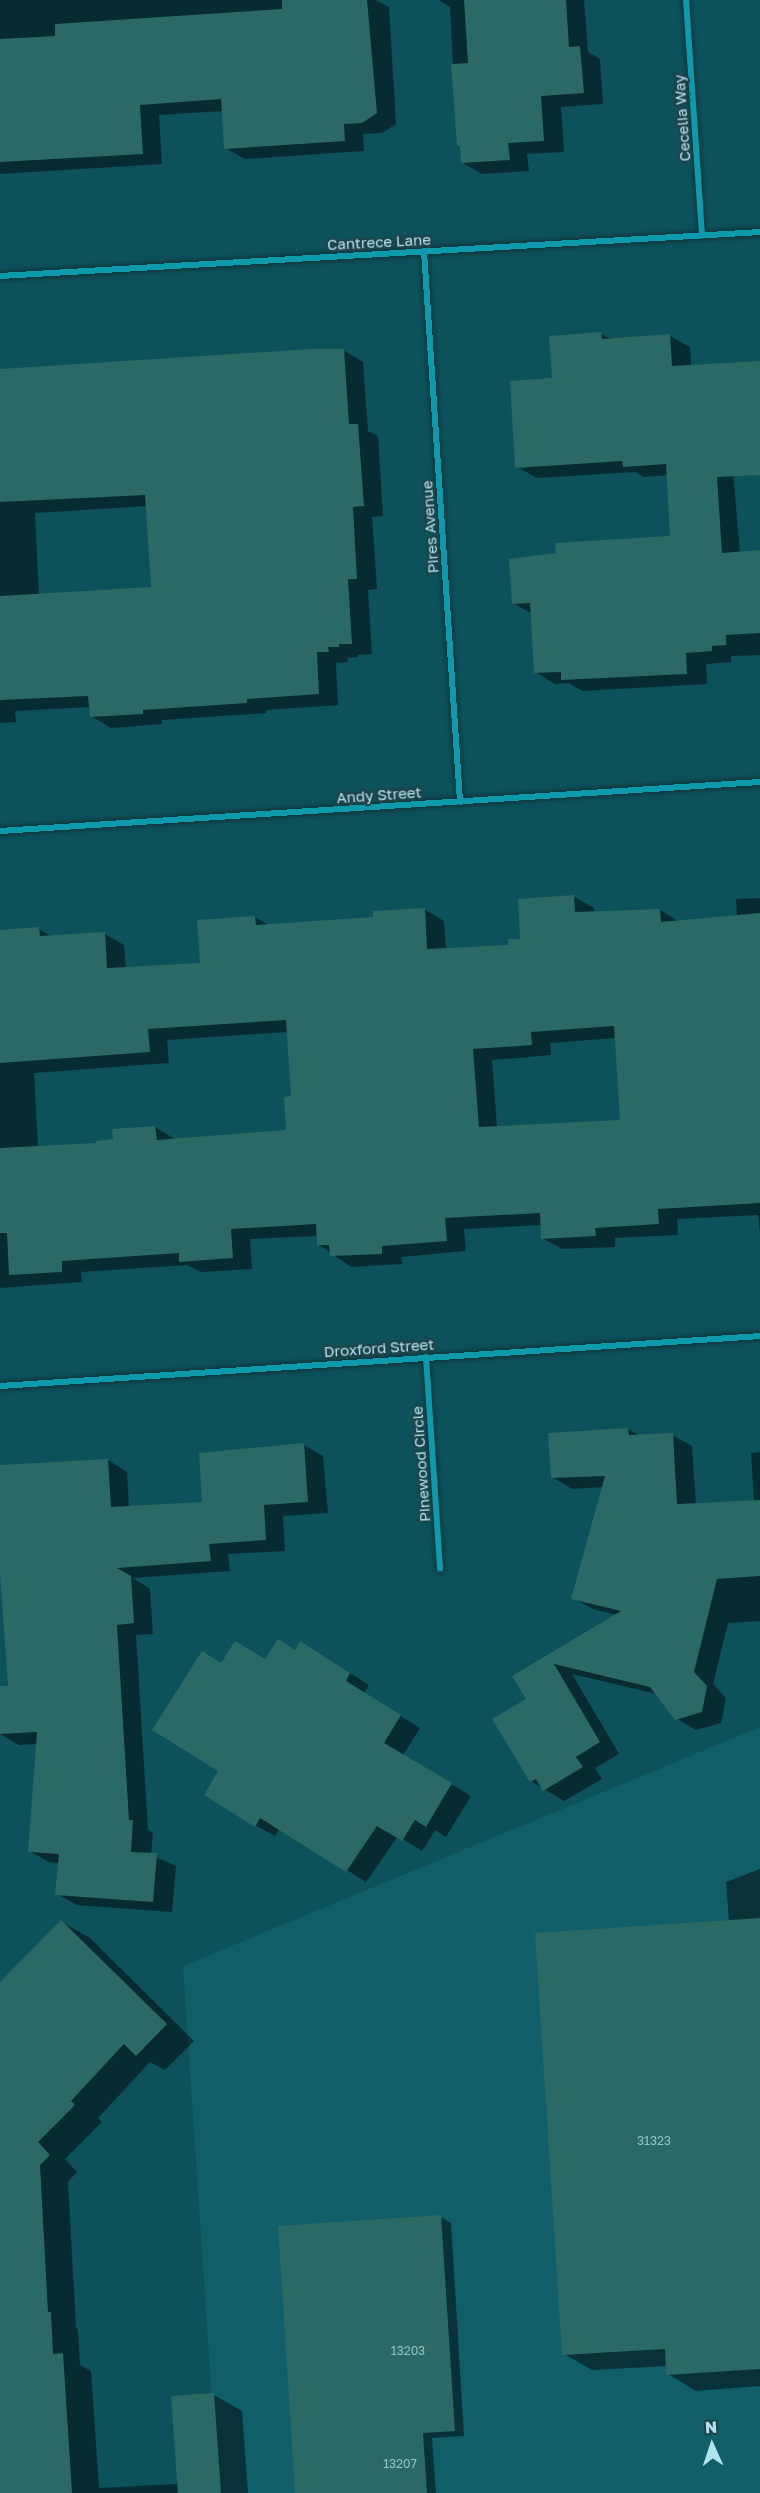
<!DOCTYPE html>
<style>
body{margin:0}
#map{position:relative;width:760px;height:2493px;overflow:hidden;background:#0d515a;font-family:"Golos Text",sans-serif}
div>[style]{position:absolute}
[style*='--x']{left:calc(var(--x)*1px);top:calc(var(--y)*1px);width:calc(var(--w)*1px);rotate:calc(var(--a)*1deg)}
.built>*{inset:0;background:#105e68}
.shadow>*{inset:0;background:#0007}
.building>*{inset:0;background:#2b6965;transform-origin:0 0}
.roads{filter:drop-shadow(0 0 2px #0e3339) drop-shadow(0 0 2px #0e3339)}
.street>*{height:6px;margin:-3px;padding:0 3px;transform-origin:3px;border-radius:3px;background:#0c9aac}
span{translate:-50% -50%;white-space:nowrap;text-align:center;line-height:1.15;-webkit-text-stroke:4.5px #1f4349;paint-order:stroke}
.number-label{font-size:12px;color:#8fc4ca}
.number-label span{-webkit-text-stroke-width:0}
.street-label{font-size:15px;color:#b0e2eb}
.north{position:absolute;left:682px;top:2415px;width:60px;height:60px;-webkit-text-stroke:4px #1f4349;paint-order:stroke;rotate:357deg;font-size:16px;font-weight:700;line-height:24px;text-align:center;color:#b0e2eb}
.north::after{content:'';display:block;margin:auto;width:21px;height:27px;background:#b0e2eb;clip-path:polygon(50% 0,100% 100%,50% 72%,0 100%)}
</style>
<div id="map">
<div class="built">
<div style="clip-path:polygon(760px 1727px,760px 2493px,218px 2493px,183px 1966px)"></div>
</div>
<div class="shadow">
<div style="clip-path:polygon(0 0,376px 0,389px 7px,396px 124px,382px 133px,363px 134px,364px 151px,245px 159px,225px 148px,223px 111px,159px 115px,162px 164px,0 174px)"></div>
<div style="clip-path:polygon(439px 0,584px 0,588px 52px,600px 59px,603px 104px,561px 107px,564px 152px,527px 154px,529px 171px,482px 174px,463px 163px,455px 104px,450px 7px)"></div>
<div style="clip-path:polygon(601px 334px,611px 339px,670px 336px,690px 347px,691px 366px,760px 363px,760px 446px,731px 448px,740px 553px,760px 552px,760px 655px,731px 656px,731px 662px,706px 664px,707px 684px,582px 691px,569px 683px,555px 684px,535px 672px,532px 614px,513px 603px,671px 537px,668px 475px,644px 477px,635px 472px,537px 478px,517px 467px,553px 379px)"></div>
<div style="clip-path:polygon(evenodd,343px 350px,363px 362px,368px 431px,378px 436px,383px 516px,372px 517px,377px 589px,368px 590px,372px 654px,358px 655px,358px 657px,347px 658px,348px 662px,336px 663px,338px 705px,266px 710px,266px 713px,162px 720px,162px 724px,111px 728px,91px 716px,91px 707px,15px 711px,16px 722px,0 723px,0 370px,343px 350px,147px 506px,153px 588px,39px 595px,35px 513px,147px 506px)"></div>
<div style="clip-path:polygon(evenodd,574px 897px,594px 908px,594px 913px,660px 910px,680px 922px,737px 917px,736px 899px,760px 898px,760px 1233px,758px 1215px,677px 1219px,678px 1235px,615px 1238px,615px 1247px,562px 1249px,542px 1238px,542px 1225px,464px 1229px,466px 1251px,401px 1257px,402px 1264px,351px 1267px,318px 1244px,318px 1236px,250px 1239px,252px 1269px,201px 1272px,187px 1265px,81px 1272px,82px 1282px,0 1288px,0 931px,39px 929px,52px 937px,105px 934px,124px 945px,126px 969px,202px 965px,255px 917px,269px 925px,375px 918px,424px 909px,444px 921px,446px 949px,510px 946px,522px 940px,574px 897px,288px 1032px,292px 1098px,287px 1132px,175px 1139px,155px 1127px,98px 1145px,38px 1148px,34px 1073px,169px 1063px,167px 1040px,288px 1032px,574px 897px,616px 1038px,622px 1121px,497px 1127px,492px 1060px,551px 1055px,550px 1043px,616px 1038px)"></div>
<div style="clip-path:polygon(628px 1429px,640px 1436px,672px 1435px,692px 1446px,696px 1505px,754px 1502px,751px 1453px,760px 1452px,760px 1621px,728px 1623px,713px 1684px,726px 1698px,721px 1723px,696px 1730px,676px 1718px,657px 1694px,572px 1674px,619px 1754px,595px 1768px,602px 1779px,564px 1801px,531px 1781px,528px 1699px,515px 1676px,617px 1615px,593px 1609px,573px 1598px,604px 1487px,572px 1489px,552px 1477px)"></div>
<div style="clip-path:polygon(304px 1445px,323px 1456px,328px 1513px,283px 1516px,285px 1551px,228px 1554px,230px 1571px,133px 1578px,150px 1589px,153px 1634px,136px 1635px,148px 1830px,153px 1833px,151px 1855px,176px 1866px,172px 1912px,77px 1905px,57px 1894px,60px 1863px,49px 1862px,29px 1851px,37px 1744px,19px 1745px,0 1734px,0 1688px,10px 1687px,0 1561px,0 1467px,108px 1460px,127px 1472px,129px 1507px,203px 1504px)"></div>
<div style="clip-path:polygon(296px 1651px,320px 1654px,369px 1685px,364px 1693px,420px 1728px,403px 1755px,471px 1796px,446px 1837px,435px 1830px,422px 1851px,398px 1836px,366px 1882px,280px 1828px,275px 1836px,255px 1825px,220px 1770px,222px 1664px,266px 1661px)"></div>
<div style="clip-path:polygon(760px 1869px,760px 2386px,696px 2391px,668px 2374px,667px 2366px,592px 2370px,564px 2354px,729px 1922px,726px 1882px)"></div>
<div style="clip-path:polygon(62px 1922px,90px 1938px,194px 2041px,165px 2070px,150px 2062px,98px 2118px,102px 2122px,65px 2159px,77px 2172px,68px 2182px,76px 2328px,78px 2329px,80px 2365px,91px 2371px,99px 2488px,178px 2484px,214px 2395px,242px 2411px,248px 2493px,0 2493px,0 1984px)"></div>
<div style="clip-path:polygon(441px 2217px,451px 2223px,464px 2436px,432px 2438px,436px 2493px,296px 2493px)"></div>
</div>
<div class="building">
<div style="clip-path:polygon(282px 0,367px 0,377px 113px,362px 123px,344px 124px,345px 141px,224px 149px,221px 99px,140px 105px,143px 154px,0 162px,0 39px,55px 36px,55px 24px,282px 9px)"></div>
<div style="clip-path:polygon(464px 0,566px 0,569px 47px,580px 46px,584px 93px,541px 96px,544px 141px,508px 143px,510px 160px,461px 163px,460px 146px,457px 146px,451px 64px,468px 63px)"></div>
<div style="clip-path:polygon(601px 332px,602px 339px,670px 334px,672px 366px,760px 361px,760px 475px,717px 477px,722px 553px,760px 550px,760px 633px,726px 635px,726px 645px,712px 646px,712px 651px,686px 653px,687px 674px,561px 680px,561px 672px,534px 673px,530px 603px,512px 604px,509px 559px,556px 553px,555px 543px,670px 536px,666px 464px,623px 467px,622px 461px,515px 468px,510px 381px,552px 378px,549px 336px)"></div>
<div style="clip-path:polygon(311px 349px,344px 349px,349px 424px,358px 424px,364px 506px,353px 507px,357px 579px,348px 579px,352px 644px,339px 644px,339px 647px,328px 647px,329px 652px,317px 652px,319px 694px,247px 699px,247px 703px,143px 710px,143px 714px,90px 717px,88px 696px,0 700px,0 596px,151px 587px,145px 495px,0 502px,0 369px)"></div>
<div style="clip-path:polygon(evenodd,574px 895px,575px 912px,660px 909px,661px 922px,760px 913px,760px 1203px,658px 1209px,659px 1224px,595px 1228px,596px 1236px,541px 1239px,540px 1213px,445px 1218px,447px 1241px,382px 1246px,382px 1254px,330px 1256px,329px 1245px,317px 1245px,316px 1224px,231px 1229px,233px 1258px,179px 1262px,179px 1253px,62px 1261px,62px 1272px,9px 1275px,7px 1233px,0 1233px,0 1148px,96px 1143px,96px 1141px,113px 1139px,112px 1129px,155px 1126px,157px 1140px,286px 1130px,284px 1097px,291px 1096px,286px 1020px,148px 1029px,150px 1052px,0 1063px,0 930px,39px 927px,40px 936px,105px 932px,107px 968px,200px 963px,197px 920px,255px 916px,256px 925px,373px 917px,373px 911px,425px 908px,427px 949px,508px 945px,508px 939px,520px 939px,518px 899px,574px 895px,614px 1026px,620px 1120px,479px 1127px,473px 1049px,532px 1045px,531px 1032px,614px 1026px)"></div>
<div style="clip-path:polygon(628px 1428px,629px 1435px,673px 1433px,677px 1504px,760px 1500px,760px 1576px,717px 1579px,694px 1672px,707px 1686px,702px 1712px,675px 1720px,650px 1687px,554px 1664px,600px 1742px,576px 1757px,583px 1767px,543px 1791px,536px 1779px,530px 1782px,492px 1719px,526px 1699px,512px 1676px,621px 1611px,571px 1599px,605px 1476px,551px 1478px,548px 1433px)"></div>
<div style="clip-path:polygon(304px 1443px,308px 1502px,264px 1505px,266px 1540px,209px 1544px,211px 1561px,117px 1568px,131px 1576px,134px 1623px,117px 1625px,129px 1820px,133px 1820px,131px 1852px,157px 1853px,153px 1902px,55px 1895px,59px 1854px,28px 1852px,37px 1732px,0 1734px,0 1686px,8px 1686px,0 1574px,0 1465px,108px 1459px,111px 1507px,202px 1502px,199px 1453px)"></div>
<div style="clip-path:polygon(278px 1639px,295px 1650px,300px 1641px,350px 1673px,346px 1681px,401px 1715px,384px 1743px,452px 1783px,426px 1827px,415px 1820px,402px 1841px,377px 1826px,346px 1872px,260px 1818px,255px 1827px,204px 1795px,218px 1771px,152px 1730px,202px 1651px,221px 1663px,235px 1641px,265px 1659px)"></div>
<div style="clip-path:polygon(760px 1918px,760px 2369px,666px 2375px,665px 2349px,562px 2355px,535px 1933px)"></div>
<div style="clip-path:polygon(61px 1920px,167px 2024px,136px 2056px,124px 2044px,71px 2101px,75px 2105px,38px 2142px,50px 2155px,40px 2165px,48px 2312px,51px 2312px,53px 2354px,63px 2353px,72px 2493px,0 2493px,0 1982px)"></div>
<div style="clip-path:polygon(441px 2215px,455px 2431px,423px 2433px,427px 2493px,295px 2493px,278px 2226px)"></div>
<div style="left:214px;top:2393px;width:100px;height:43px;rotate:86deg"></div>
</div>
<div class="roads">
<div class="street">
<div style="--x:686;--y:0;--w:236;--a:86.1"></div>
<div style="--x:424;--y:251;--w:552;--a:86.26"></div>
<div style="--x:0;--y:276;--w:761;--a:-3.31"></div>
<div style="--x:0;--y:831;--w:762;--a:-3.69"></div>
<div style="--x:426;--y:1357;--w:212;--a:86.2"></div>
<div style="--x:0;--y:1386;--w:762;--a:-3.76"></div>
</div>
</div>
<div class="number-label">
<span style="left:654px;top:2141px">31323</span>
<span style="left:408px;top:2351px">13203</span>
<span style="left:400px;top:2464px">13207</span>
</div>
<div class="street-label">
<span style="left:682px;top:118px;rotate:-94deg">Cecelia Way</span>
<span style="left:379px;top:242px;rotate:-3deg">Cantrece Lane</span>
<span style="left:430px;top:527px;rotate:-94deg">Pires Avenue</span>
<span style="left:379px;top:795px;rotate:-4deg">Andy Street</span>
<span style="left:379px;top:1348px;rotate:-4deg">Droxford Street</span>
<span style="left:421px;top:1464px;rotate:-94deg">Pinewood Circle</span>
</div>
<div class="north">N</div>
</div>
